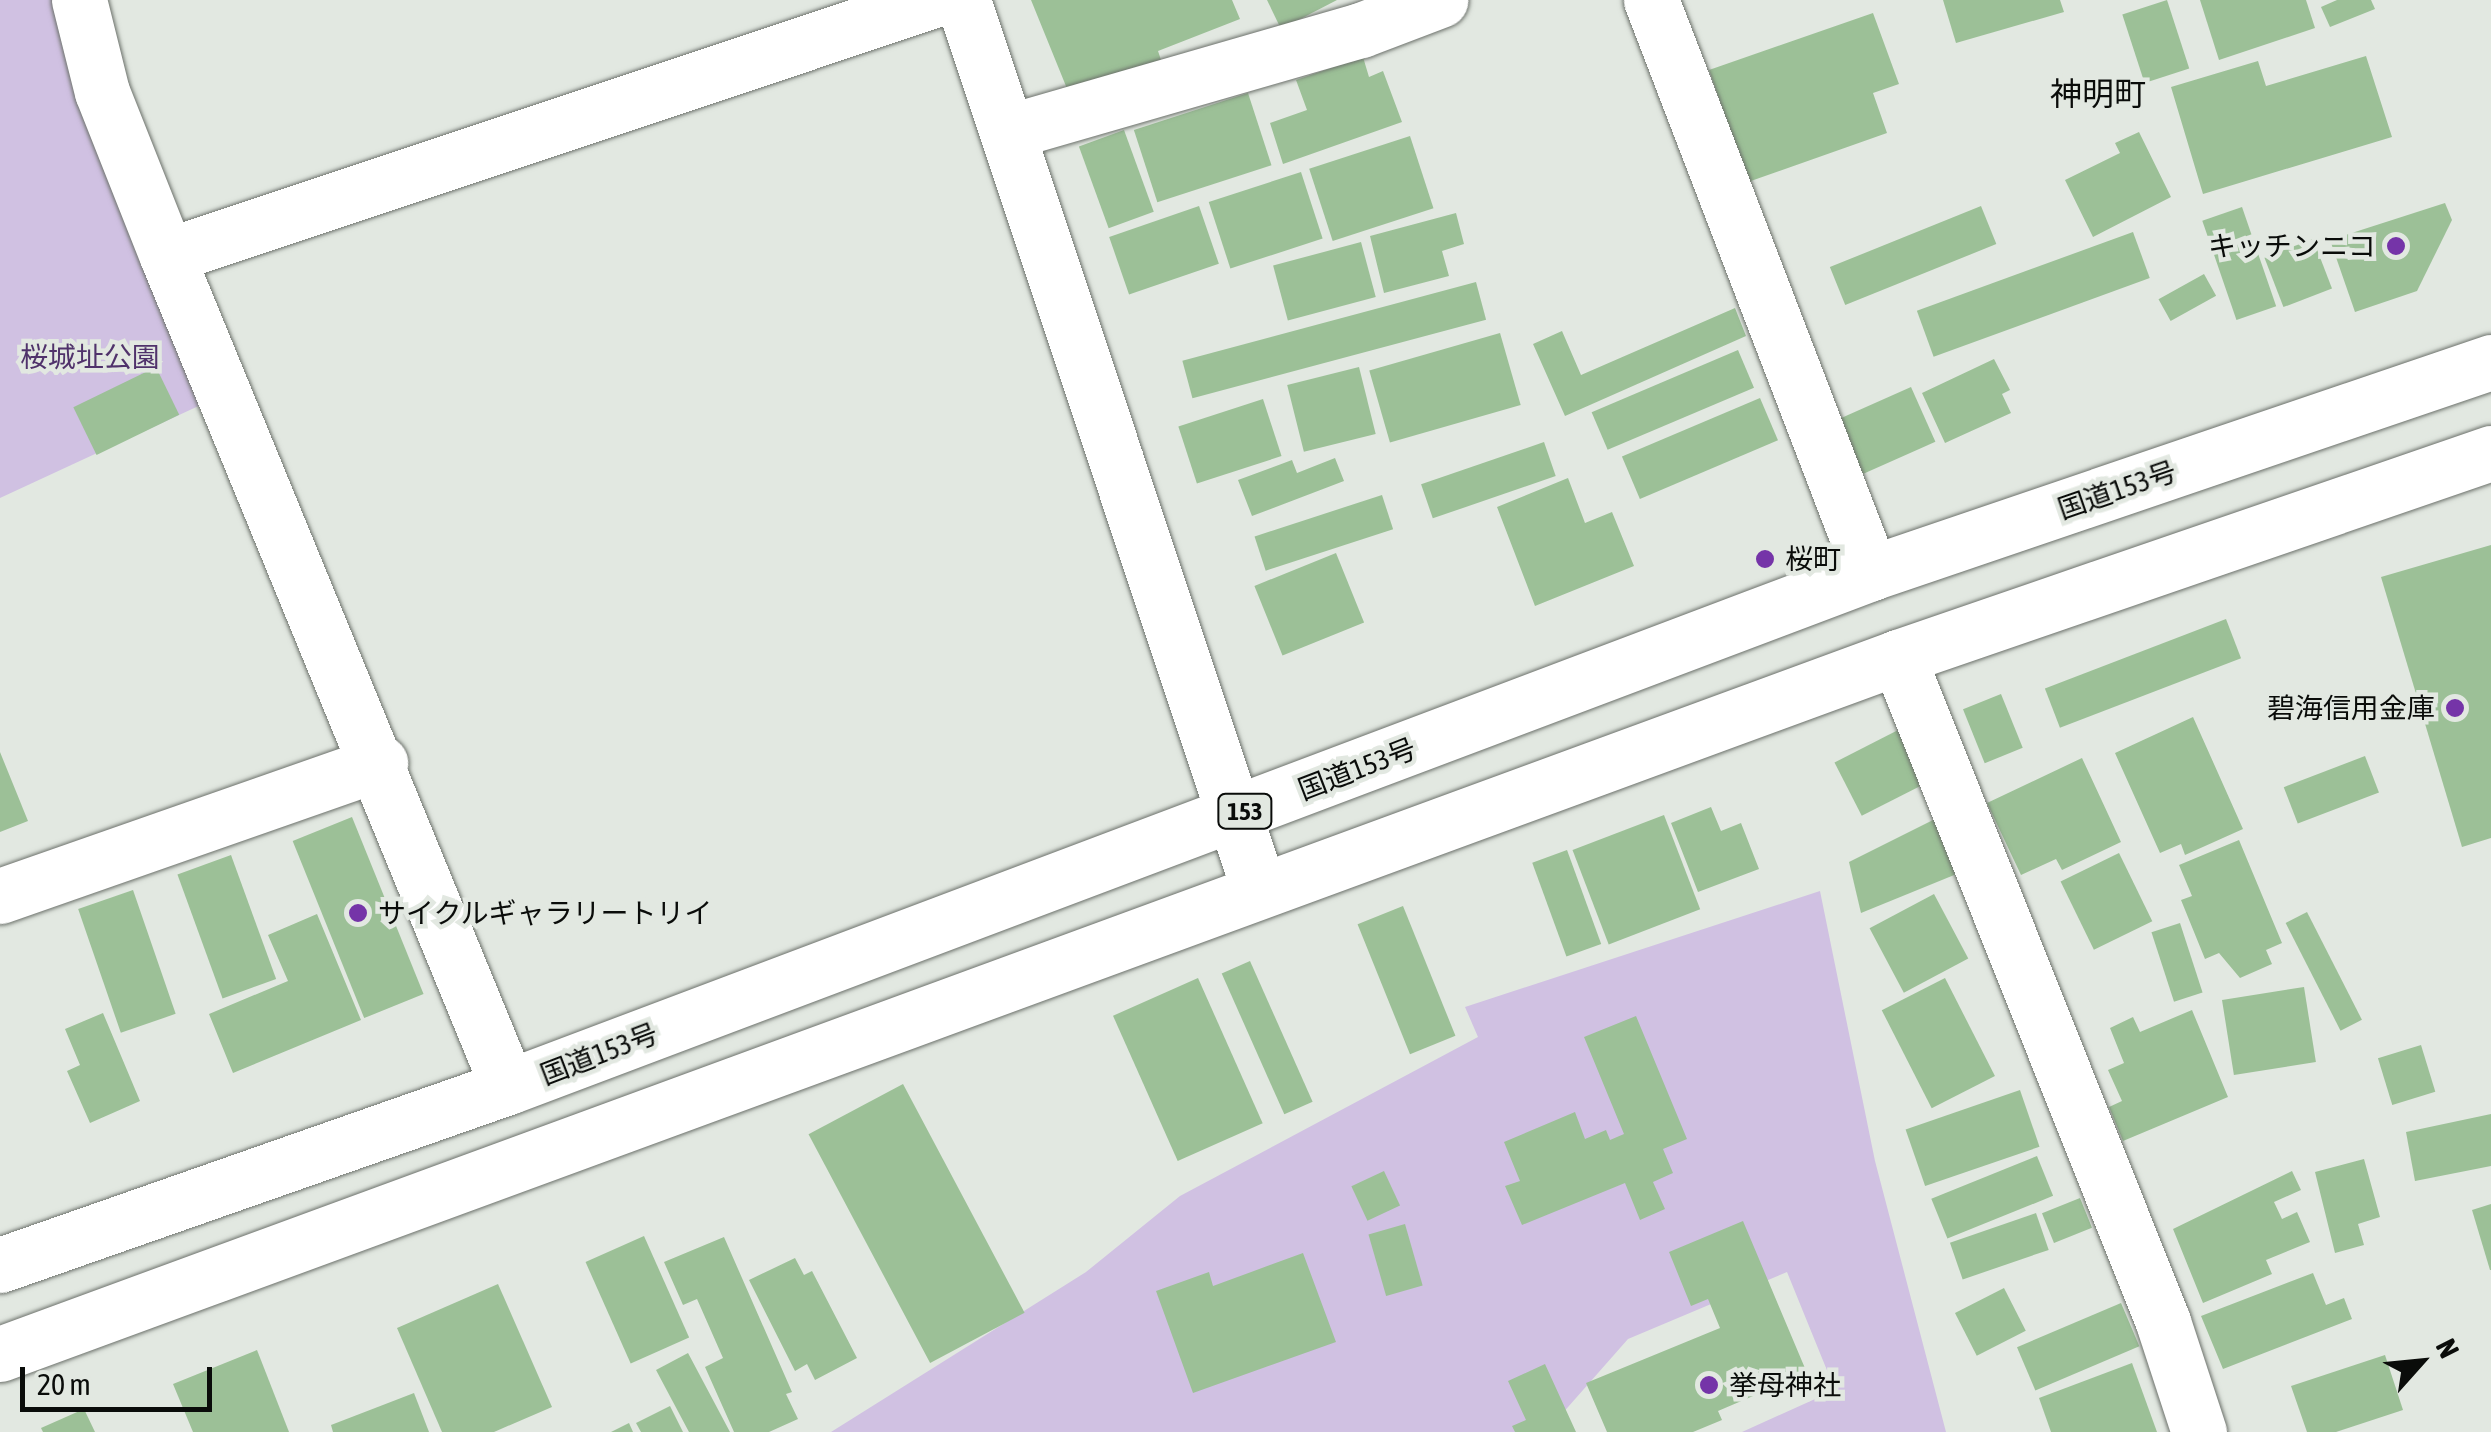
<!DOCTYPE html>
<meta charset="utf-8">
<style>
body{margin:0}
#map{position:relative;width:2491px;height:1432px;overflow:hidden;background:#e2e8e1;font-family:"Asap Condensed","Noto Sans JP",sans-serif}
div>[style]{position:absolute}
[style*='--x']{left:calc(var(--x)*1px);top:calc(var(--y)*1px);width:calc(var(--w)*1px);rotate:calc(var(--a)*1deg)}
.green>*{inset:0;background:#d0c1e2}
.building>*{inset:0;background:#9cc097;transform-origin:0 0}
.roads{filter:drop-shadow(0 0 2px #6c716b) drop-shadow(0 0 2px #6c716b)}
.minor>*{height:55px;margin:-27.5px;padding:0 27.5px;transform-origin:27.5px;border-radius:27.5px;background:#fff}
.highway>*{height:55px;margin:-27.5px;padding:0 27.5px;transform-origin:27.5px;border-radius:27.5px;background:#fff}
.dots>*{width:28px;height:28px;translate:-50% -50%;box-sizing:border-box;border:5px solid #e2e8e1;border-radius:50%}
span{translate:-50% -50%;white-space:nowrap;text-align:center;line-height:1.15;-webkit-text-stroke:9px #e2e8e1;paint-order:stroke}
.shield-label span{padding:2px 8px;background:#e2e8e1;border:2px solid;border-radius:8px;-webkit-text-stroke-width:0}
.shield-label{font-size:25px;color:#0a0c0a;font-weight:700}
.poi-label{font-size:28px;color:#0a0c0a}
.right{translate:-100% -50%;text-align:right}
.left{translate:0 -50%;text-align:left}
.park-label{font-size:28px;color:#50326b}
.street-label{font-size:28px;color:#0a0c0a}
.quarter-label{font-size:32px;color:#0a0c0a}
.north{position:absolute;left:2371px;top:1312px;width:100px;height:100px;-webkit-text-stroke:8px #e2e8e1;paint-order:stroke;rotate:63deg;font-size:28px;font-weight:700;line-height:40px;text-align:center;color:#0a0c0a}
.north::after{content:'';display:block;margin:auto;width:35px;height:45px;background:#0a0c0a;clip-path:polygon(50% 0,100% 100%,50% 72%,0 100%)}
.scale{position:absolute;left:20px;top:1367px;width:192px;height:45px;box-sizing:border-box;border:5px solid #0a0c0a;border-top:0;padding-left:12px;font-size:30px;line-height:35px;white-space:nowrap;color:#0a0c0a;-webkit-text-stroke:8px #e2e8e1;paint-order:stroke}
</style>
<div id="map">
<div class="green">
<div style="clip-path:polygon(0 0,60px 0,205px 403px,0 498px)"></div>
<div style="clip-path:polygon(1820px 891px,1875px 1161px,1946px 1432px,1742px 1432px,1835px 1390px,1787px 1272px,1628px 1339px,1546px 1432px,831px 1432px,1086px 1272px,1180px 1196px,1478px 1037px,1465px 1007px)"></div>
</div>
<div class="building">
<div style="clip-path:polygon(1031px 0,1232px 0,1240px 19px,1158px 51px,1161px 60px,1070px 96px)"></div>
<div style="clip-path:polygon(1267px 0,1337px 0,1281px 29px)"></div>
<div style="clip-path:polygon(1943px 0,2060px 0,2064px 12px,1956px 43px)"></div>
<div style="left:2167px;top:0;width:72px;height:47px;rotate:72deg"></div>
<div style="clip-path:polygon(2200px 0,2306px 0,2315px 28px,2219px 60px)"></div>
<div style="clip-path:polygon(2337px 0,2371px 0,2375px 9px,2330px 27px,2321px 7px)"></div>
<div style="clip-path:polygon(1873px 13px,1899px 84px,1873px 93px,1887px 133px,1748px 182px,1709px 70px)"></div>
<div style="clip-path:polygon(2366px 56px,2392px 137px,2203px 194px,2171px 87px,2258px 61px,2266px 86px)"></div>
<div style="clip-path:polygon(1363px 57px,1369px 77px,1383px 71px,1402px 122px,1283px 164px,1270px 123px,1307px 110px,1296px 80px)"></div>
<div style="left:1248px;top:93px;width:76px;height:120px;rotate:72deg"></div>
<div style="left:1124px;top:130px;width:87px;height:48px;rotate:70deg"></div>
<div style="clip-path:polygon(2139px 132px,2171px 197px,2093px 237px,2065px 180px,2120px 153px,2115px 143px)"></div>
<div style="left:1410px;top:136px;width:76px;height:106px;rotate:72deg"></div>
<div style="left:1301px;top:172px;width:70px;height:97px;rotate:72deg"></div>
<div style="clip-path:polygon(2445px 203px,2452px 220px,2417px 291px,2355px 312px,2330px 240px)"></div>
<div style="left:1199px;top:206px;width:61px;height:95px;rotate:71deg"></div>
<div style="left:1981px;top:206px;width:41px;height:163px;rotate:68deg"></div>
<div style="left:2242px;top:207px;width:105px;height:42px;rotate:71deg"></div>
<div style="clip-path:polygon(1456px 213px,1464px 244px,1442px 251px,1449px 276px,1384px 293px,1370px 236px)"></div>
<div style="left:2133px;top:232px;width:49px;height:230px;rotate:70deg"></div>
<div style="left:2313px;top:239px;width:53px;height:52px;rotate:69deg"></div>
<div style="left:1361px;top:242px;width:57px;height:91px;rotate:75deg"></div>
<div style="left:2204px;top:274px;width:25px;height:52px;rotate:61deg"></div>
<div style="left:1476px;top:282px;width:39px;height:304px;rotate:75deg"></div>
<div style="clip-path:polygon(1735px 308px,1746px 336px,1565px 416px,1533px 344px,1562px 331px,1581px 375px)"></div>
<div style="left:1500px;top:333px;width:75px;height:136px;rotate:74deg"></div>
<div style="left:1738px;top:350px;width:41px;height:159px;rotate:67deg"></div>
<div style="clip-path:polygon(1994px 359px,2010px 390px,2002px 394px,2011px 413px,1945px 443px,1922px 393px)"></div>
<div style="left:156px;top:367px;width:53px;height:92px;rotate:64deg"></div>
<div style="left:1359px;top:367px;width:69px;height:74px;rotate:76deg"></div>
<div style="left:1911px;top:387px;width:60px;height:80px;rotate:66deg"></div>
<div style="left:1760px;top:398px;width:46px;height:150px;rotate:67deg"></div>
<div style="left:1263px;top:399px;width:60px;height:89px;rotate:72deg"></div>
<div style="left:1544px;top:442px;width:36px;height:130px;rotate:71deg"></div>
<div style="clip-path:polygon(1335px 458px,1344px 481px,1252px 516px,1238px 480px,1292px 460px,1297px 473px)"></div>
<div style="clip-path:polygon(1568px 478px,1585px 523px,1612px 512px,1634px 566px,1535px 606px,1497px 507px)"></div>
<div style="left:1382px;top:495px;width:36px;height:134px;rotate:72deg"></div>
<div style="clip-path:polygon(2491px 545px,2491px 838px,2462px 847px,2381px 577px)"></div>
<div style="left:1336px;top:553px;width:75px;height:88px;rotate:68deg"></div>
<div style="left:2226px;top:619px;width:42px;height:194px;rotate:69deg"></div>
<div style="left:2001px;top:694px;width:58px;height:41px;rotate:68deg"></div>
<div style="clip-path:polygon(2193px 717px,2243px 829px,2185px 855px,2181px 844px,2160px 853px,2115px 753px)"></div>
<div style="left:1904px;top:727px;width:60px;height:78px;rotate:63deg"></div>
<div style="clip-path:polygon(0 752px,28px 821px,0 832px)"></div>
<div style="left:2365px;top:756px;width:39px;height:87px;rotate:69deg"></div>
<div style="clip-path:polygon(2082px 758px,2121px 842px,2062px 870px,2056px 859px,2021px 875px,1987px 803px)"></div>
<div style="clip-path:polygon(1711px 807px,1721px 831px,1741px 823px,1759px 869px,1698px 892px,1671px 823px)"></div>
<div style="left:1664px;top:815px;width:101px;height:98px;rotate:69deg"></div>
<div style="clip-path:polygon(1943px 815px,1964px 871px,1861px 913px,1849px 862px)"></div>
<div style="left:352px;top:817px;width:191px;height:64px;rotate:68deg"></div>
<div style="clip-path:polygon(2239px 840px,2282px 943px,2266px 950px,2272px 964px,2240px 978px,2219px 953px,2205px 959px,2181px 900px,2192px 896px,2179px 865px)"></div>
<div style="left:1567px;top:850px;width:100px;height:37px;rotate:70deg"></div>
<div style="left:2119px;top:853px;width:76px;height:65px;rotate:64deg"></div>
<div style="left:231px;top:855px;width:132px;height:57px;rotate:70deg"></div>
<div style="left:133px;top:890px;width:131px;height:58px;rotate:71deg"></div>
<div style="left:1934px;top:894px;width:73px;height:73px;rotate:62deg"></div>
<div style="left:1403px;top:906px;width:140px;height:49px;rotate:68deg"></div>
<div style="left:2307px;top:912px;width:121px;height:24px;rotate:63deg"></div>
<div style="clip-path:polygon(317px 914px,361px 1020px,233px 1073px,209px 1014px,288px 981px,268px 935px)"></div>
<div style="left:2180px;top:923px;width:73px;height:30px;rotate:72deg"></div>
<div style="left:1250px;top:961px;width:154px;height:31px;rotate:66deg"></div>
<div style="left:1198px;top:978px;width:159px;height:93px;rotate:66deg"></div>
<div style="left:1945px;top:978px;width:110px;height:71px;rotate:63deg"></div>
<div style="left:2304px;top:987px;width:76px;height:83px;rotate:81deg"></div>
<div style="clip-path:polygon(2192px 1010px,2228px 1097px,2123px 1141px,2109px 1107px,2122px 1101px,2108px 1070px,2124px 1063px,2110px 1028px,2133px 1017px,2140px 1032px)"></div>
<div style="clip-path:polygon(103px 1013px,140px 1101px,90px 1123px,67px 1071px,80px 1065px,65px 1029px)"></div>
<div style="clip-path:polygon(1636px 1016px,1687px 1139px,1663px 1149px,1673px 1173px,1653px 1182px,1665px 1209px,1640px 1220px,1625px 1183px,1522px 1225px,1505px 1186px,1520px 1181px,1504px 1142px,1575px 1112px,1585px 1139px,1606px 1130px,1610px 1140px,1624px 1134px,1584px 1037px)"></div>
<div style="left:2421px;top:1045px;width:49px;height:45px;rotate:73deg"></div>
<div style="left:903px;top:1084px;width:259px;height:107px;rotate:62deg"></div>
<div style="left:2020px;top:1090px;width:60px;height:121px;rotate:71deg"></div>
<div style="clip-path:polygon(2491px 1114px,2491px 1166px,2415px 1181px,2406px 1132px)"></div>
<div style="left:2037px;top:1156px;width:43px;height:114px;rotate:68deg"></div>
<div style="clip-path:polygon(2364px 1159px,2380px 1217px,2358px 1224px,2364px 1245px,2335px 1253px,2315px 1172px)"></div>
<div style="left:1384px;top:1171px;width:38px;height:36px;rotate:65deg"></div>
<div style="clip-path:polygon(2292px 1171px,2301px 1190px,2274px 1202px,2282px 1219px,2297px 1212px,2310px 1242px,2266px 1260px,2272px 1274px,2203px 1303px,2173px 1229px)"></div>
<div style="left:2080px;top:1198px;width:32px;height:41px;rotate:68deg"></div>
<div style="clip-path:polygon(2491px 1204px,2491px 1270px,2490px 1270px,2472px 1210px)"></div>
<div style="left:2036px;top:1213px;width:39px;height:91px;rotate:71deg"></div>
<div style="clip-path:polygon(1743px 1221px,1807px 1373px,1718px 1411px,1722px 1420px,1693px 1432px,1607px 1432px,1586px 1383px,1720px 1328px,1708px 1299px,1691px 1306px,1669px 1252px)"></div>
<div style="left:1405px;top:1224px;width:64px;height:38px;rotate:74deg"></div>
<div style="left:644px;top:1236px;width:111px;height:64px;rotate:66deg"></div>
<div style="clip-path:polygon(724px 1237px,792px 1392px,786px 1394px,798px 1419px,769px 1432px,734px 1432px,705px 1367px,723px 1358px,697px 1299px,683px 1305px,664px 1262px)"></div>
<div style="clip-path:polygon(1303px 1253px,1336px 1342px,1193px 1393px,1156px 1291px,1209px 1272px,1213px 1286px)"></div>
<div style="clip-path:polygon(795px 1258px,804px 1275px,812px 1271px,857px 1358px,815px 1380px,807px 1364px,795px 1371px,749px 1280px)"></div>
<div style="clip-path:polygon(2313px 1273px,2326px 1305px,2344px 1298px,2352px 1319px,2223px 1369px,2201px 1316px)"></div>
<div style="clip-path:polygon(498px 1284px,552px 1407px,494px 1432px,442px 1432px,397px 1328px)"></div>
<div style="left:2004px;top:1288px;width:48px;height:55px;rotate:63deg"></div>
<div style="left:2121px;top:1303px;width:47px;height:113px;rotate:67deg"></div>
<div style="clip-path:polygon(257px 1350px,289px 1432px,193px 1432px,173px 1384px)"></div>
<div style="clip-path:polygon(688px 1353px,730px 1432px,689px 1432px,656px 1370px)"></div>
<div style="clip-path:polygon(2385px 1355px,2403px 1410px,2336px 1432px,2307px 1432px,2291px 1386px)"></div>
<div style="clip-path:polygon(2132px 1363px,2157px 1432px,2051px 1432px,2039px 1398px)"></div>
<div style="clip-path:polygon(1545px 1364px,1576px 1432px,1515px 1432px,1512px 1426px,1526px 1420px,1508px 1381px)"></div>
<div style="clip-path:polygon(414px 1393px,429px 1432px,333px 1432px,331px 1425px)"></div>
<div style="clip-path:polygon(670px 1406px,683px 1432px,641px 1432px,636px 1423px)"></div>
<div style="clip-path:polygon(84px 1409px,95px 1432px,43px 1432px,41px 1428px)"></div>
<div style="clip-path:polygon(629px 1423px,633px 1432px,611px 1432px)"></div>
</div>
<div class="roads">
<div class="minor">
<div style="--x:79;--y:0;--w:95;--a:76"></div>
<div style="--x:102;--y:92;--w:176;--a:68.4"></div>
<div style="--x:167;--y:256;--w:898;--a:67.69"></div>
<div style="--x:963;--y:0;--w:938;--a:71.6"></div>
<div style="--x:1651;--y:0;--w:614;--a:69"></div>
<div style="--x:1011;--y:131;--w:364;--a:-16.1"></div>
<div style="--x:1361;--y:30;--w:85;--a:-20.8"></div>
<div style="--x:167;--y:256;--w:809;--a:-18.46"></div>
<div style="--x:1898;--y:657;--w:716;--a:68.27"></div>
<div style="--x:2163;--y:1322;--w:116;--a:71.9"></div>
<div style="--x:0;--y:896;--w:403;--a:-19.3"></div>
</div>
<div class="highway">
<div style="--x:0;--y:1265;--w:538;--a:-19.31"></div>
<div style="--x:508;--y:1087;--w:1457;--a:-20.66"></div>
<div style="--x:1871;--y:573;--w:655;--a:-18.79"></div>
<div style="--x:0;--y:1354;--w:2022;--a:-20.16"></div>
<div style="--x:1898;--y:657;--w:627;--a:-18.98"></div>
</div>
</div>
<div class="dots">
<div style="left:2396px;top:246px;background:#7534a8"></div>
<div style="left:1765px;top:559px;background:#7534a8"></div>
<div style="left:2455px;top:708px;background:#7534a8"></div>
<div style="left:358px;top:913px;background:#7534a8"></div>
<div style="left:1709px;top:1385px;background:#7534a8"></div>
</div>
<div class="shield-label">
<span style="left:1245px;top:811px">153</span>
</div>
<div class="poi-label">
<span class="right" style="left:2376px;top:246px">キッチンニコ</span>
<span class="left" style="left:1785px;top:559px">桜町</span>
<span class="right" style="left:2435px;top:708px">碧海信用金庫</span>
<span class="left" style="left:378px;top:913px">サイクルギャラリートリイ</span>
<span class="left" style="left:1729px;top:1385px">挙母神社</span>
</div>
<div class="park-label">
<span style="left:90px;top:357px">桜城址公園</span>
</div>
<div class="street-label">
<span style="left:2117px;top:490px;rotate:-19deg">国道153号</span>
<span style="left:1357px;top:769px;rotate:-21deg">国道153号</span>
<span style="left:599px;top:1054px;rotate:-21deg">国道153号</span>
</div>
<div class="quarter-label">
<span style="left:2098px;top:94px">神明町</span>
</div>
<div class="north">N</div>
<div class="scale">20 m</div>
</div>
